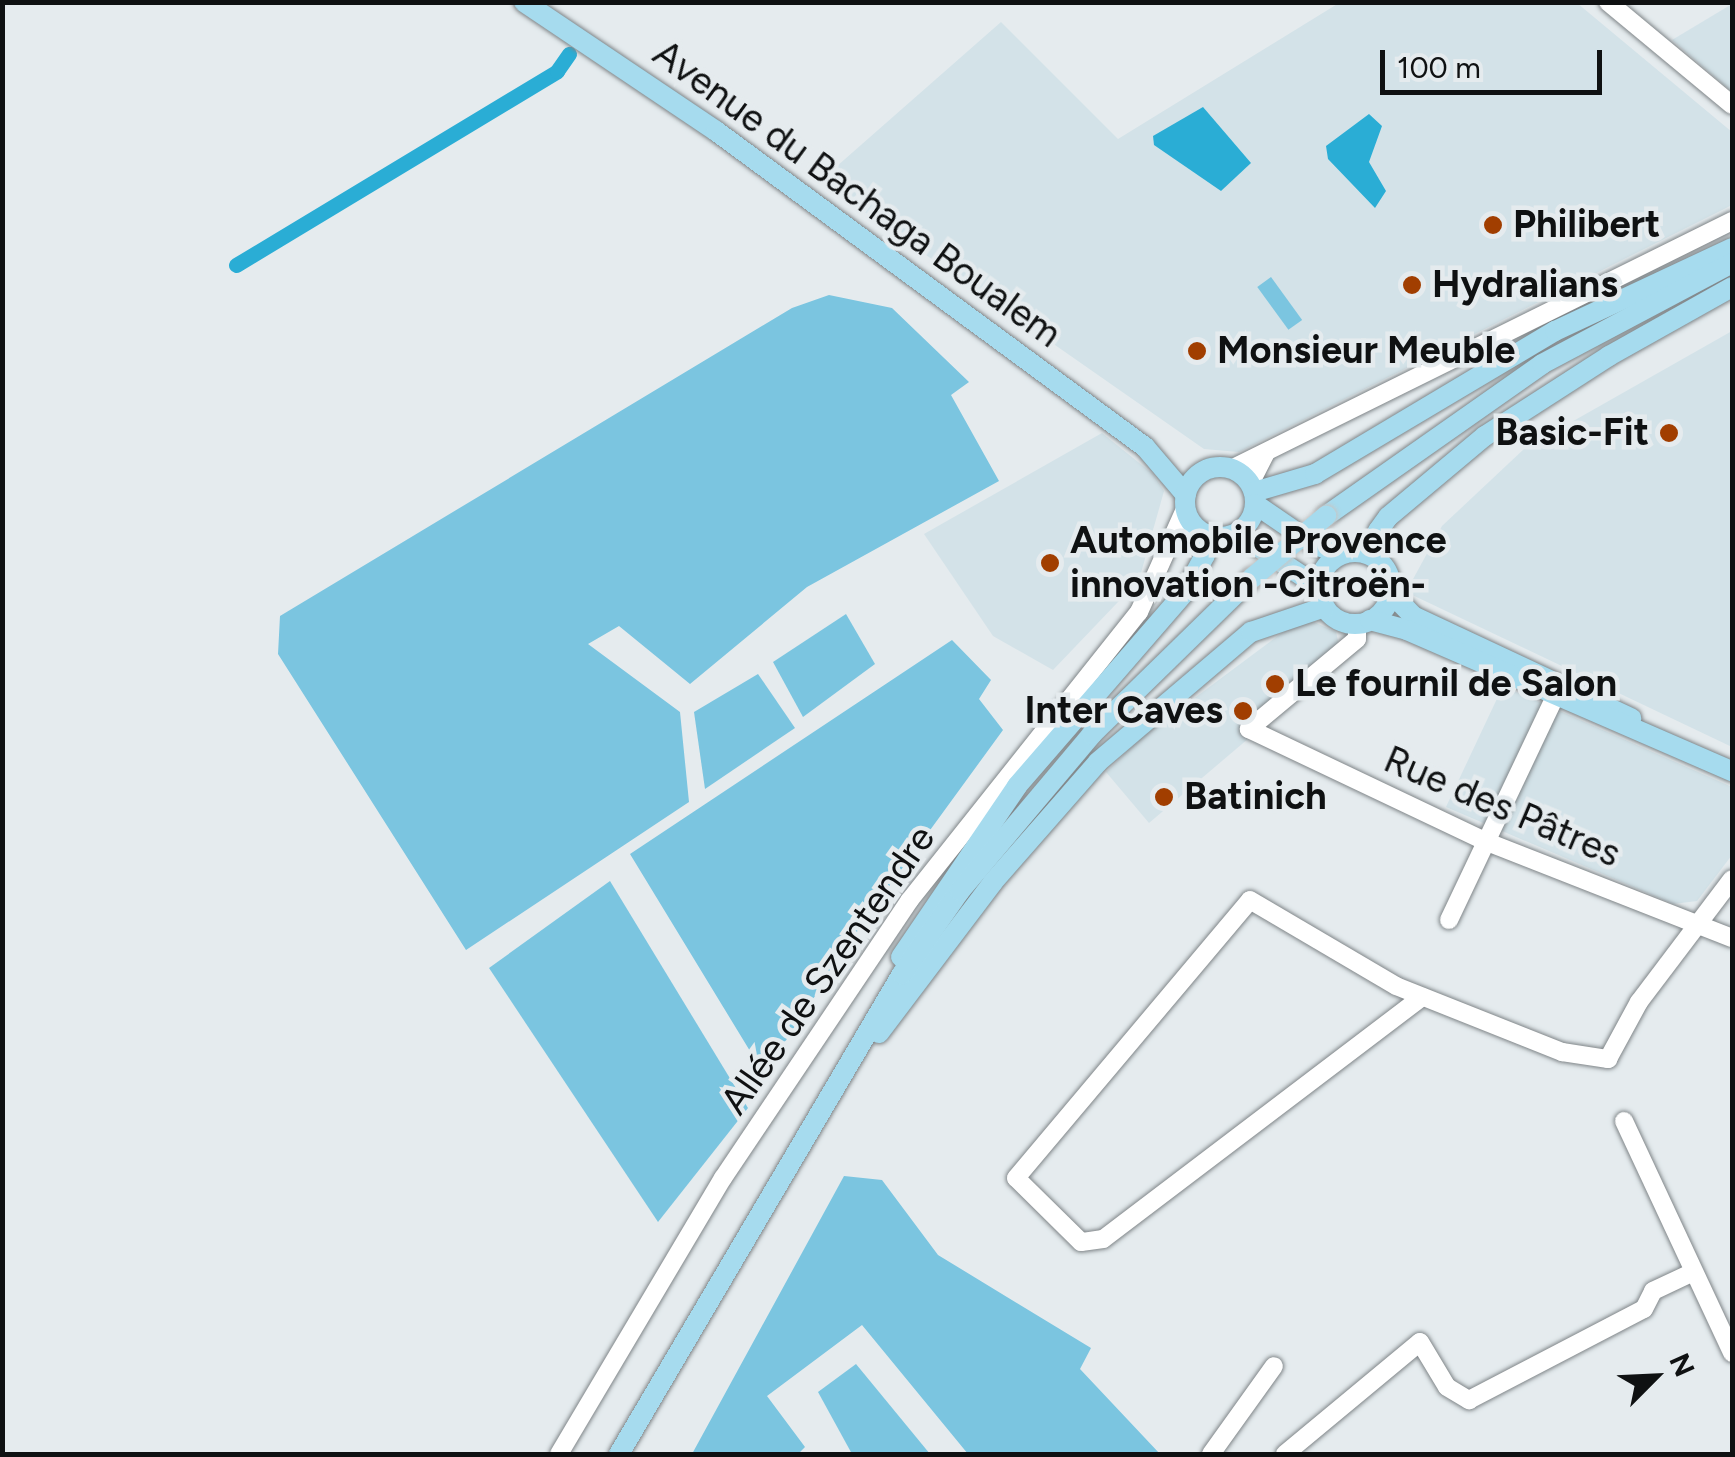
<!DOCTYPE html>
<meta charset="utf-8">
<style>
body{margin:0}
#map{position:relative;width:1735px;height:1457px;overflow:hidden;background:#e5ebee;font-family:Figtree,sans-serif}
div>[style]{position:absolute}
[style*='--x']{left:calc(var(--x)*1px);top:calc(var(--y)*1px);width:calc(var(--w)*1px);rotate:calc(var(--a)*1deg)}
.built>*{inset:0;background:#d3e2e8}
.green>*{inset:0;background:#7bc5e0;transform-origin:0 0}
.water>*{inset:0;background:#2aadd5}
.canal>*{height:15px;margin:-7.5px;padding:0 7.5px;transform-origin:7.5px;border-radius:7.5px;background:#2aadd5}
.roads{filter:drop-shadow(0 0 2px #7f8588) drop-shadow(0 0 2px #7f8588)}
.minor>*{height:18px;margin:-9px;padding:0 9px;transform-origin:9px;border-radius:9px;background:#fff}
.major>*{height:20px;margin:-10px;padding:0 10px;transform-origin:10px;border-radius:10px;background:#a6dbee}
.major>.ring{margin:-10px;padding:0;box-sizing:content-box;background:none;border:20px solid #a6dbee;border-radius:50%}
.bridges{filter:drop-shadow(0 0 2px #c5c6c6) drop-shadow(0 0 2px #c5c6c6)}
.major-bridge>*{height:20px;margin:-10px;padding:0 10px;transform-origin:10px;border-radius:10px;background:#a6dbee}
.dots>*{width:28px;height:28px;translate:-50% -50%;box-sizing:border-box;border:5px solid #e5ebee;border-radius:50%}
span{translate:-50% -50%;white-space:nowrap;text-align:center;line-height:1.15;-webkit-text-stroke:9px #e5ebee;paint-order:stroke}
.street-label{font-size:38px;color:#0f1112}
.poi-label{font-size:38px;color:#0f1112;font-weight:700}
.left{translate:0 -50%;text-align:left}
.right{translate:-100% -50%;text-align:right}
.frame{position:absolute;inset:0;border:5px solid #0f1112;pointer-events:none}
.north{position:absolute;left:1605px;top:1327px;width:100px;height:100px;-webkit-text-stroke:8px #e5ebee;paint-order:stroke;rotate:66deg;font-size:28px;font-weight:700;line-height:40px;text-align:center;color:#0f1112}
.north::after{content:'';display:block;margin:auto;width:35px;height:45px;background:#0f1112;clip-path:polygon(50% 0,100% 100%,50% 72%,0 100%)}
.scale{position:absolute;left:1380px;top:50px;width:222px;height:45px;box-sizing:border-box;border:5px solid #0f1112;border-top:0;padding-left:12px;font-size:30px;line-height:35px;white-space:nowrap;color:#0f1112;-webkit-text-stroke:8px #e5ebee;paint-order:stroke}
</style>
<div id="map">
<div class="built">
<div style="clip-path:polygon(1339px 3px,1577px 3px,1732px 132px,1732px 205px,1239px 452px,1204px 449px,820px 181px,1001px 22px,1118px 139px)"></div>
<div style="clip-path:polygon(1732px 4px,1732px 92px,1672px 40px)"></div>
<div style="clip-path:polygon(1732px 331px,1732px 747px,1406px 592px,1442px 526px,1524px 449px)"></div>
<div style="clip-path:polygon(1102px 433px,1153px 474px,1164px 491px,1139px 580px,1053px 670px,993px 636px,924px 534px)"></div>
<div style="clip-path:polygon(1303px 617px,1336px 632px,1342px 659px,1149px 823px,1106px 772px,1141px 738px)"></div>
<div style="clip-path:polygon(1503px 686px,1732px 787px,1732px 855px,1697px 901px,1673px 904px,1446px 807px)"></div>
</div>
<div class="green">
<div style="left:1271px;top:277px;width:53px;height:17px;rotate:54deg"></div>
<div style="clip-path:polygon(829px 295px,892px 308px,969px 382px,951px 395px,999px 481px,807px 587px,690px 684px,619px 626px,588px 644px,680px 712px,689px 802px,466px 950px,278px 654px,280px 616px,792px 308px)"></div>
<div style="clip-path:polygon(846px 614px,875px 664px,803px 717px,773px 662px)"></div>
<div style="clip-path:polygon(952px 640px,991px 680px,979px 699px,1003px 730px,866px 918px,764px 1074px,630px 854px)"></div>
<div style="clip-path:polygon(758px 674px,795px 728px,705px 789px,694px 712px)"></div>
<div style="clip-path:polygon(610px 881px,748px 1108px,658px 1222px,489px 968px)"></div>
<div style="clip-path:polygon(844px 1176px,882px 1180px,938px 1255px,1091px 1348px,1080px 1369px,1160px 1454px,968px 1454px,862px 1325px,767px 1396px,805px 1447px,798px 1454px,692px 1454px)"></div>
<div style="clip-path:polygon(856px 1364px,930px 1454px,852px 1454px,818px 1392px)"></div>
</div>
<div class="water">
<div style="clip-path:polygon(1203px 107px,1251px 163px,1221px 191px,1154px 145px,1153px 136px)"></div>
<div style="clip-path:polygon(1369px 114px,1382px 126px,1369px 162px,1386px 191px,1375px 208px,1328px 159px,1326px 146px)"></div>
</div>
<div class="canal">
<div style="--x:236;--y:265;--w:375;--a:-31.1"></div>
<div style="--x:557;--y:71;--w:21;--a:-55"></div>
</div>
<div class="roads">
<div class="minor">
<div style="--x:1608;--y:2;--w:161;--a:39.7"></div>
<div style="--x:1231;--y:469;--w:559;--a:-26.34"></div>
<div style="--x:1250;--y:484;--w:33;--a:-63"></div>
<div style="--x:1171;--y:539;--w:28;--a:-23"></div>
<div style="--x:1357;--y:624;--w:15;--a:90"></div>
<div style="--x:1357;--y:639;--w:141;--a:140.2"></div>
<div style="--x:1249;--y:729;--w:263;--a:25.4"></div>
<div style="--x:1487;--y:842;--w:263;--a:21.4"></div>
<div style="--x:1449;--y:920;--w:259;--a:-64.6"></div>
<div style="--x:1422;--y:997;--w:400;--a:142.8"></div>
<div style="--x:1103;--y:1239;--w:22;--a:172"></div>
<div style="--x:1081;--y:1242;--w:91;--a:-135.4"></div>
<div style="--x:1016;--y:1178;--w:363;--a:-49.9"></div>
<div style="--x:1250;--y:900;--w:169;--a:30.5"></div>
<div style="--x:1396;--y:986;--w:179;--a:21.7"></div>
<div style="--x:1562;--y:1052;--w:47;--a:8.7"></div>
<div style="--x:1608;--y:1059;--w:65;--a:-61.5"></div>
<div style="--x:1639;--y:1002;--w:154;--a:-52.9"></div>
<div style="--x:1624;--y:1121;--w:256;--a:65"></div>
<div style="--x:559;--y:1454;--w:321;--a:-59.3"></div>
<div style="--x:723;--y:1178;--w:334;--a:-56.1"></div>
<div style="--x:909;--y:901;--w:369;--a:-51.5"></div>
<div style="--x:1139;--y:612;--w:115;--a:-65.9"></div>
<div style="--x:1211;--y:1454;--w:108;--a:-54.4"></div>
<div style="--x:1285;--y:1454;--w:175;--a:-39.7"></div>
<div style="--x:1420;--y:1342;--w:52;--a:59"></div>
<div style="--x:1447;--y:1387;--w:26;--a:31"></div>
<div style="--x:1469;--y:1400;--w:197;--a:-27.5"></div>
<div style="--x:1644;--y:1309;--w:20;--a:-63"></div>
<div style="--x:1653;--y:1291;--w:42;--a:-25.3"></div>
</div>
<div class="major">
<div style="--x:524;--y:2;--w:231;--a:33.9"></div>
<div style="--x:716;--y:131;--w:533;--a:36.38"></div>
<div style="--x:1145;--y:447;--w:63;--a:49.5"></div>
<div class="ring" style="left:1185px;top:467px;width:50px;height:50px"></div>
<div style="--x:1254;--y:492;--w:64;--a:-16.4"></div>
<div style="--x:1315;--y:474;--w:279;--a:-30.8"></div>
<div style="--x:1555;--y:331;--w:195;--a:-25.1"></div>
<div style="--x:1255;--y:504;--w:73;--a:34.3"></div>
<div style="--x:1315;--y:545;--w:28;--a:18"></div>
<div style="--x:1326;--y:516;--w:264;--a:-35.1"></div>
<div style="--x:1542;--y:364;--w:215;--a:-28"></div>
<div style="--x:1237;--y:533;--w:98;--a:33.4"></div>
<div class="ring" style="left:1319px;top:552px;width:52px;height:52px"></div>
<div style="--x:1377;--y:559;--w:28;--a:-88"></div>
<div style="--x:1378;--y:531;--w:17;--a:-54"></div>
<div style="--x:1388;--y:517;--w:126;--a:-39.9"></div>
<div style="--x:1485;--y:436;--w:148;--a:-32.8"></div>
<div style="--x:1609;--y:356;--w:141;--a:-29.3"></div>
<div style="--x:1390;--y:592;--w:33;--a:46"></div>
<div style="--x:1413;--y:616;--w:241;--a:25.1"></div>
<div style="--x:1370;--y:620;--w:38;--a:15"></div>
<div style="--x:1407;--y:630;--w:354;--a:23.5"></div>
<div style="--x:901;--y:957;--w:207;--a:-55.8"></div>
<div style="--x:1017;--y:786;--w:257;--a:-49.1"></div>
<div style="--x:1185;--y:592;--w:42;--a:-61.6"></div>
<div style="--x:1205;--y:555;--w:21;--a:-85"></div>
<div style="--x:879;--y:1033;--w:189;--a:-52.9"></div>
<div style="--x:993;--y:882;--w:159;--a:-48.8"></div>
<div style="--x:1098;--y:762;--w:201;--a:-40.4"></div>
<div style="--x:1251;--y:632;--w:78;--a:-18.7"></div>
<div style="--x:619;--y:1454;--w:557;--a:-59.48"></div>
<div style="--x:902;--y:974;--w:101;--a:-55.1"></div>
<div style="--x:960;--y:891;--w:205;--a:-49.9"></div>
<div style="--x:1092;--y:734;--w:223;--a:-44.3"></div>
</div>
</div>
<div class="bridges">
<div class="major-bridge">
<div style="--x:1252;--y:578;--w:97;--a:-40"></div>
</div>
</div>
<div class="dots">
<div style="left:1493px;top:225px;background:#a13e00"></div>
<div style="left:1412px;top:285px;background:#a13e00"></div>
<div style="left:1197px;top:351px;background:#a13e00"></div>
<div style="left:1669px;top:433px;background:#a13e00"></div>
<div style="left:1050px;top:563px;background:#a13e00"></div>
<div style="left:1275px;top:684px;background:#a13e00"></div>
<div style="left:1243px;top:711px;background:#a13e00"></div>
<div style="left:1164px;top:797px;background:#a13e00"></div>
</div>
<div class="street-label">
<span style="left:857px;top:194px;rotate:36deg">Avenue du Bachaga Boualem</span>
<span style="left:1502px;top:807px;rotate:23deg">Rue des Pâtres</span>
<span style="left:828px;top:970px;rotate:-55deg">Allée de Szentendre</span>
</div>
<div class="poi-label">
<span class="left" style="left:1513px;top:225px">Philibert</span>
<span class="left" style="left:1432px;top:285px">Hydralians</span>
<span class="left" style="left:1217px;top:351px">Monsieur Meuble</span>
<span class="right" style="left:1649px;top:433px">Basic-Fit</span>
<span class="left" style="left:1070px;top:563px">Automobile Provence<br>innovation -Citroën-</span>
<span class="left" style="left:1295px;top:684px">Le fournil de Salon</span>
<span class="right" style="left:1223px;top:711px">Inter Caves</span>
<span class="left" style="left:1184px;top:797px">Batinich</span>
</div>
<div class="frame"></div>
<div class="north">N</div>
<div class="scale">100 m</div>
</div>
